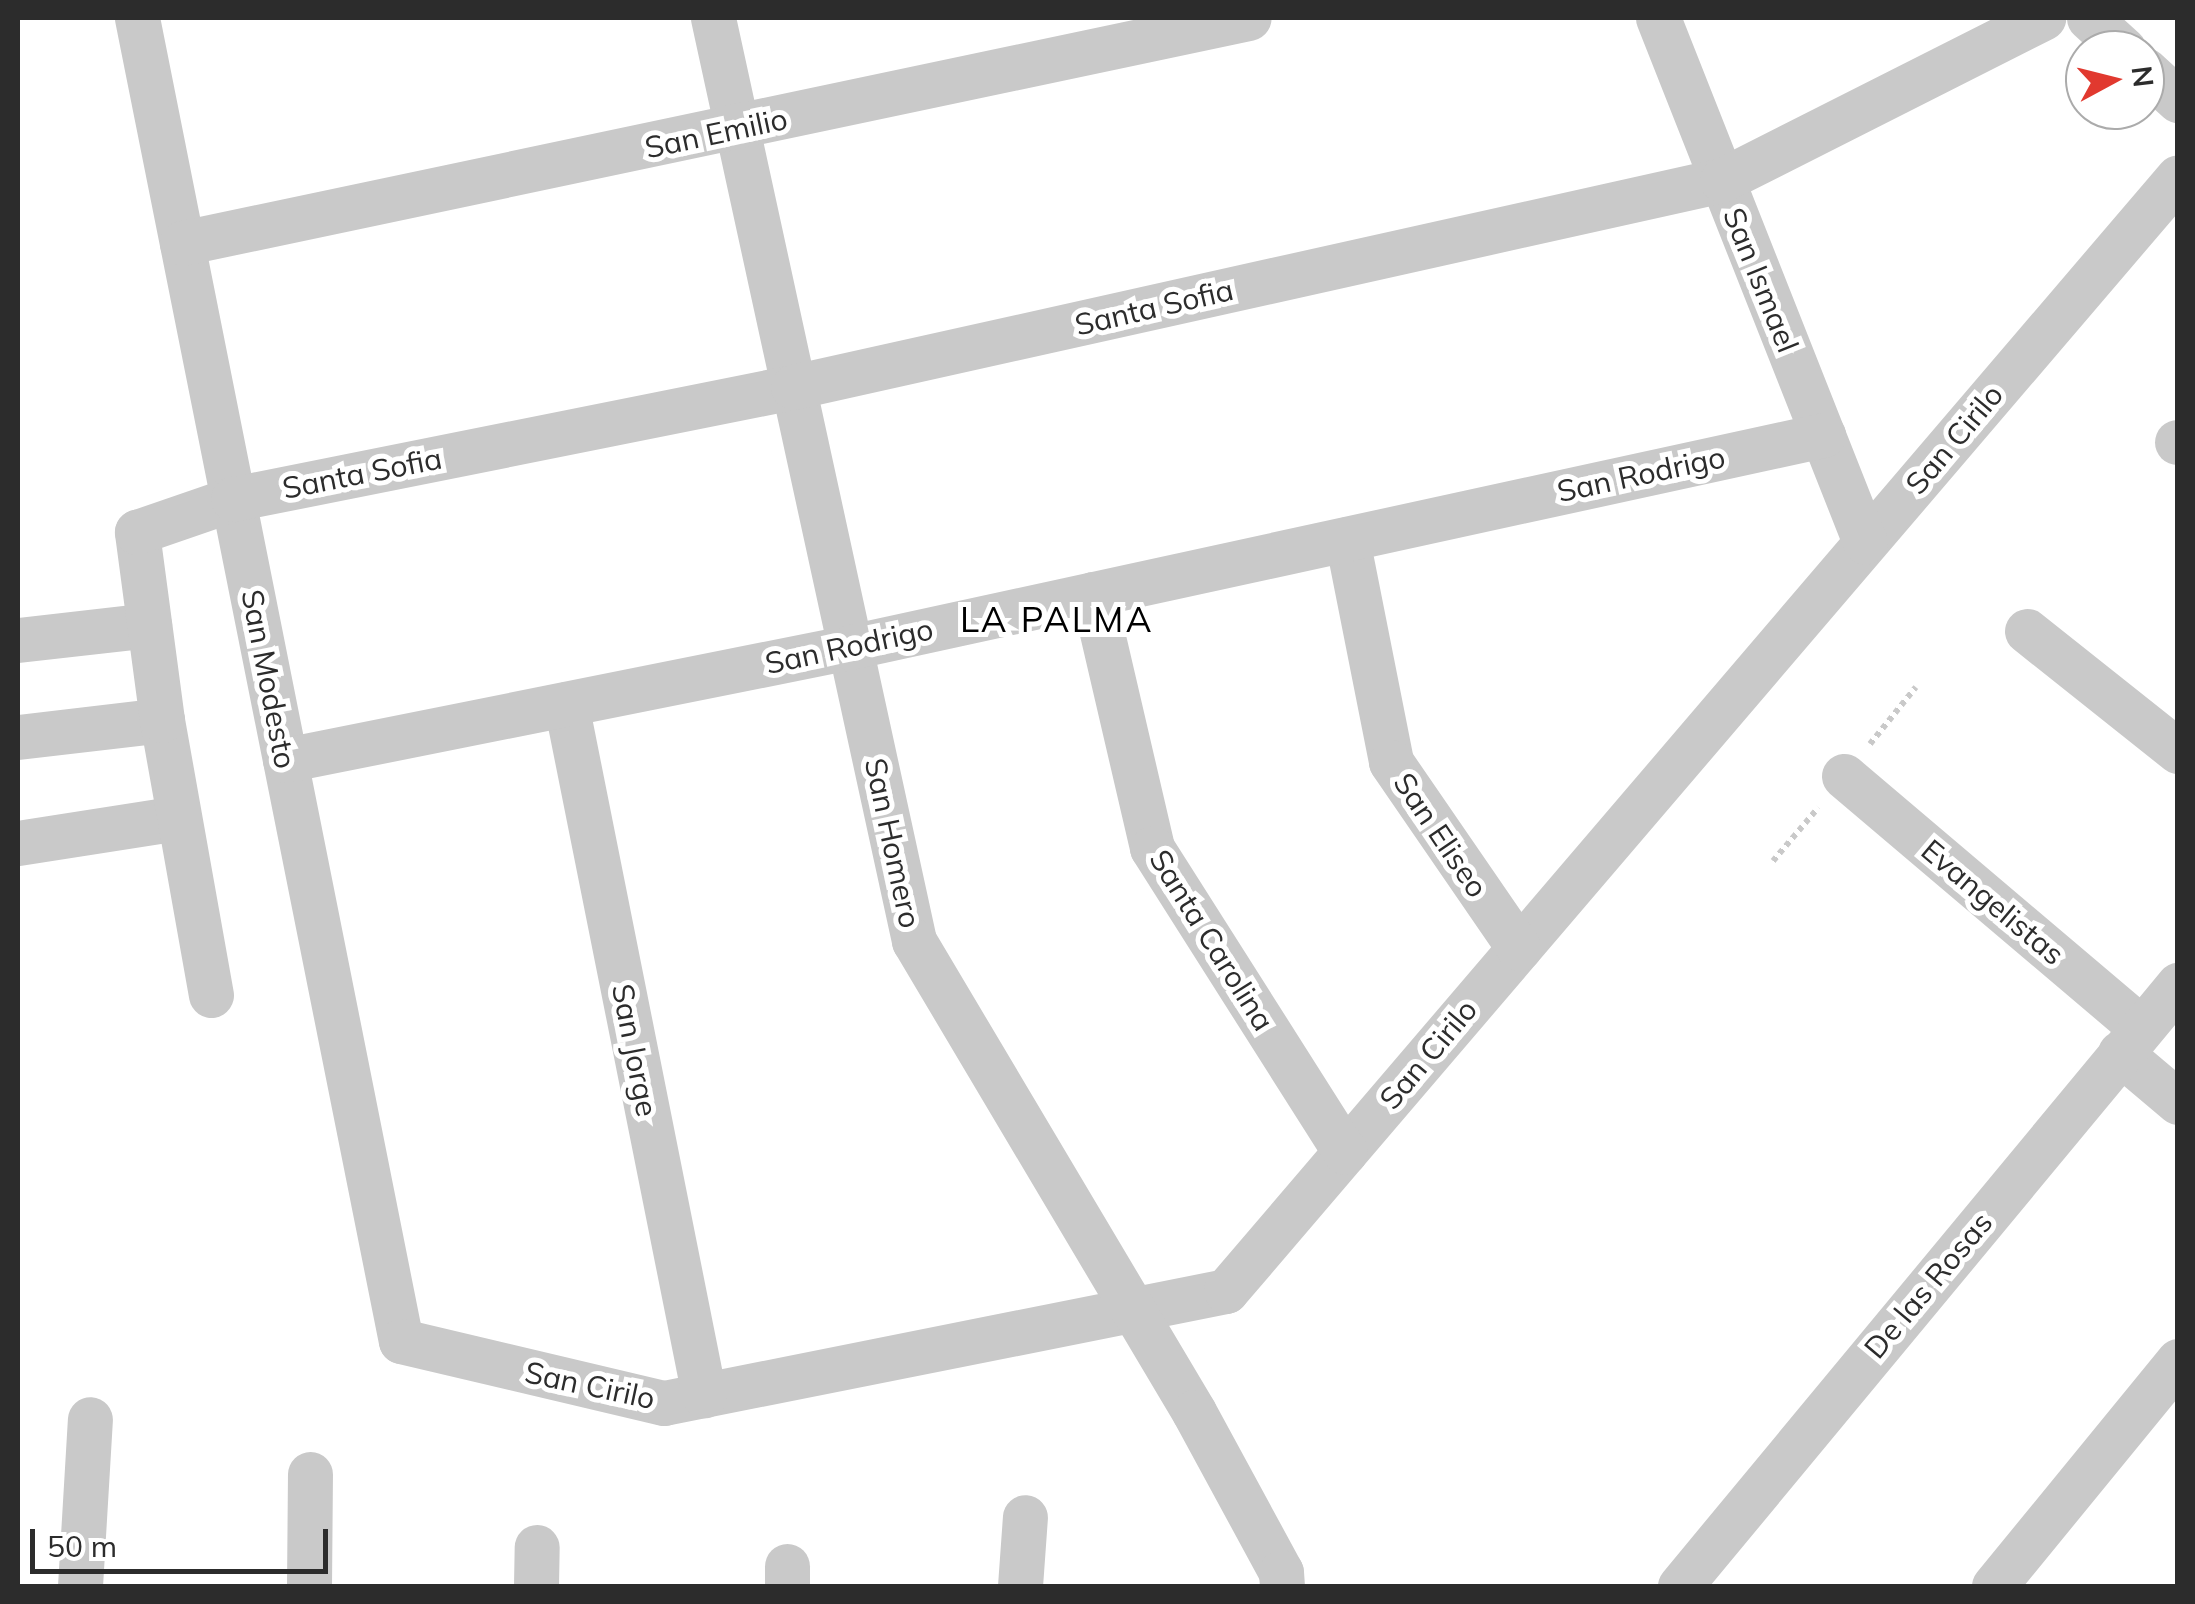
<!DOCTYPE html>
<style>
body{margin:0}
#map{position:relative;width:2195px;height:1604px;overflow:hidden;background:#fff;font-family:Mulish,sans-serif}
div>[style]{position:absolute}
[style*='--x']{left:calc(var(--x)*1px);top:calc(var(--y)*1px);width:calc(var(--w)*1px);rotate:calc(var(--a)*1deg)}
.path>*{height:6px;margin-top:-3px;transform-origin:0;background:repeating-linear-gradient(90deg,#c9c9c9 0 5px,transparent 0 10px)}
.minor>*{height:45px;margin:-22.5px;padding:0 22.5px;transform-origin:22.5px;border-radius:22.5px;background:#c9c9c9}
span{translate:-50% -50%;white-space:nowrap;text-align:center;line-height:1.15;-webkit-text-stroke:10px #fff;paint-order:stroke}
.street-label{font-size:30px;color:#2c2c2c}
.quarter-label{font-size:35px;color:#000;letter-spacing:2.5px}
.frame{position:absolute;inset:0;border:20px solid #2c2c2c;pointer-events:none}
.north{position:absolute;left:2065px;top:30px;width:100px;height:100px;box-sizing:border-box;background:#fff;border:2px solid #ababab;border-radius:50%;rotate:83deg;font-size:28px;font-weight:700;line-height:40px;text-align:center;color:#2c2c2c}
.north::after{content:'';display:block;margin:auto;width:35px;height:45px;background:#e1392f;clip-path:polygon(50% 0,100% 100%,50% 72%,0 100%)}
.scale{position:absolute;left:30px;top:1529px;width:298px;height:45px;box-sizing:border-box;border:5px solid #2c2c2c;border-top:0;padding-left:12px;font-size:30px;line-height:35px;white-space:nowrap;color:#2c2c2c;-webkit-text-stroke:8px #fff;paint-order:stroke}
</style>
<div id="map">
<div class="path">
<div style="--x:1870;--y:744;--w:73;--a:-51.1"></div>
<div style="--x:1773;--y:861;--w:70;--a:-49.7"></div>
</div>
<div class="minor">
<div style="--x:137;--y:18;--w:1349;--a:78.72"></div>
<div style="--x:401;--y:1341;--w:270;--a:13.3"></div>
<div style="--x:664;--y:1403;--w:573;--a:-11.27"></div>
<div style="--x:1226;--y:1291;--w:1465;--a:-49.48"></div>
<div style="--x:713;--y:18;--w:945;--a:77.71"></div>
<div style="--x:914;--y:941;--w:548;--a:59.27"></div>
<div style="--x:1194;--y:1412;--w:182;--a:61.5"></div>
<div style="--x:1281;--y:1572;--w:14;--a:86"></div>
<div style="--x:1658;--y:18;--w:563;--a:68.44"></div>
<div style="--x:2089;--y:18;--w:47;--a:42.4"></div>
<div style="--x:2145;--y:70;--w:45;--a:42.3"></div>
<div style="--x:182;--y:243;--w:1090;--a:-11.91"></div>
<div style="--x:2177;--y:442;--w:1;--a:0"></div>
<div style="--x:1347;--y:539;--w:227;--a:78.8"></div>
<div style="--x:1391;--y:762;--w:226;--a:55.5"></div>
<div style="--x:1093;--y:594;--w:261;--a:76.9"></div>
<div style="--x:1152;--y:848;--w:360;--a:57.6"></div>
<div style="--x:2027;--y:631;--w:193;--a:38.5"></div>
<div style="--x:18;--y:640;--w:132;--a:-6.5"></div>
<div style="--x:566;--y:704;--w:705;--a:78.71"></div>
<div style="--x:18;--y:737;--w:145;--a:-6.7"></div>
<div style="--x:285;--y:760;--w:576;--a:-11.31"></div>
<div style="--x:850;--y:647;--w:996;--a:-12.29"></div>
<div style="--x:1844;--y:776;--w:390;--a:40.3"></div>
<div style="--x:18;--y:843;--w:162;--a:-8.9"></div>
<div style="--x:211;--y:995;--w:279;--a:-100.1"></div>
<div style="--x:162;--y:720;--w:190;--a:-97.6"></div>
<div style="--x:137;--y:532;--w:102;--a:-19"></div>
<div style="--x:233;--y:499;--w:571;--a:-11.31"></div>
<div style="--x:793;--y:387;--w:952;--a:-12.56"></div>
<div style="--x:1722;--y:180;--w:360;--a:-26.8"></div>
<div style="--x:2120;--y:1053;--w:76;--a:40.2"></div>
<div style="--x:80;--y:1586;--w:167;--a:-86.6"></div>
<div style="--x:309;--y:1586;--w:112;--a:-89.5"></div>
<div style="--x:536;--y:1586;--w:39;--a:-89"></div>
<div style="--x:787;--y:1586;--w:20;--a:-90"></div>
<div style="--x:1020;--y:1586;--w:69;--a:-85.9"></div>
<div style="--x:1680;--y:1586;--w:781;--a:-50.35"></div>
<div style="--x:1994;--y:1586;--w:291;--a:-50.7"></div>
</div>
<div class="street-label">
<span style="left:716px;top:133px;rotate:-12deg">San Emilio</span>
<span style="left:1761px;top:280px;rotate:68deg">San Ismael</span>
<span style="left:1154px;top:307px;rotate:-13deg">Santa Sofia</span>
<span style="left:1954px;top:439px;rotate:-50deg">San Cirilo</span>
<span style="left:362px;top:473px;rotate:-11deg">Santa Sofia</span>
<span style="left:1641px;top:474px;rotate:-12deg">San Rodrigo</span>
<span style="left:849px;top:646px;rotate:-12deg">San Rodrigo</span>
<span style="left:269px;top:679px;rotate:79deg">San Modesto</span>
<span style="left:1441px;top:835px;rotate:56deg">San Eliseo</span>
<span style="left:893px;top:843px;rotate:78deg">San Homero</span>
<span style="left:1993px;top:902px;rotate:40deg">Evangelistas</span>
<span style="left:1212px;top:940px;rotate:58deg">Santa Carolina</span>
<span style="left:635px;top:1050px;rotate:79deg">San Jorge</span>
<span style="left:1428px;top:1054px;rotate:-50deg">San Cirilo</span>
<span style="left:1928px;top:1285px;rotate:-50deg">De las Rosas</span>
<span style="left:590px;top:1385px;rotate:12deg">San Cirilo</span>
</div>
<div class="quarter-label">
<span style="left:1057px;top:619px">LA PALMA</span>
</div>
<div class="frame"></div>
<div class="north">N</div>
<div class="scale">50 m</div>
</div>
